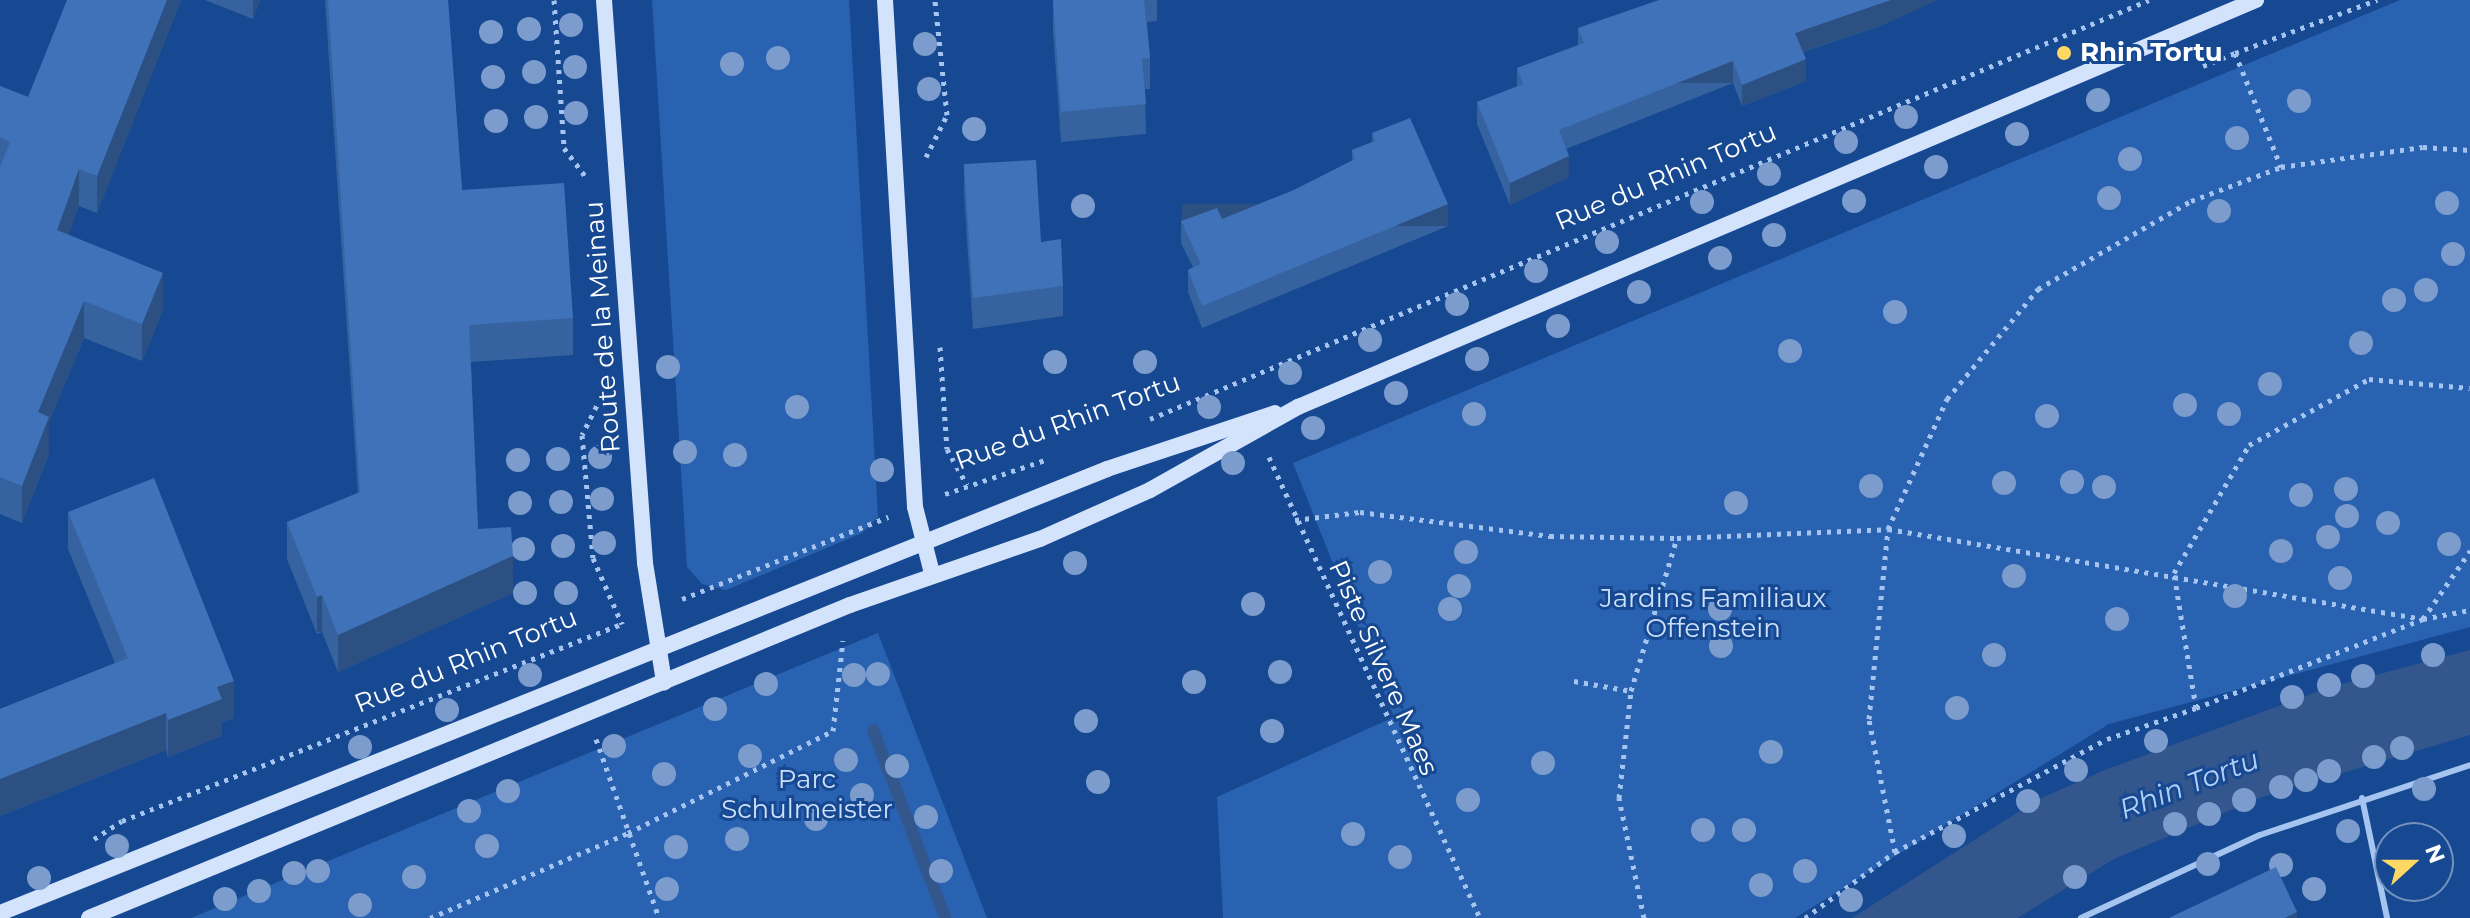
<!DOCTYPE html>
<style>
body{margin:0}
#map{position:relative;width:2470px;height:918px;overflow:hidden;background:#174992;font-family:Montserrat,sans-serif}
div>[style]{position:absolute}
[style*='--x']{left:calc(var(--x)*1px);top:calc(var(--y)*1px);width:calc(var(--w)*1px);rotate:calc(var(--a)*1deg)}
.green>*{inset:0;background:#2962b0}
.water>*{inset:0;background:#33578d}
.stream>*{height:12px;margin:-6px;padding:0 6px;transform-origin:6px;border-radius:6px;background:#33578d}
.path>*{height:5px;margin-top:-2.5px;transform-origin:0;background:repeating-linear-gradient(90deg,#a5c5f0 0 4px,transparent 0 10px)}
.lane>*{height:6px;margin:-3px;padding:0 3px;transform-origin:3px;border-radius:3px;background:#a5c5f0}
.secondary>*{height:16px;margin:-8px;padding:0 8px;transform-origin:8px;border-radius:8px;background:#d3e3fb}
.trees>*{width:24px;height:24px;margin:-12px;border-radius:50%;background:#7b9ccc}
.wall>*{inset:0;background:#36629f}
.shaded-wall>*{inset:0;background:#2c5082;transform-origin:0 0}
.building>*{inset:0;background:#3f72b9}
.dots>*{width:22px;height:22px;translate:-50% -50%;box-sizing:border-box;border:4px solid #174992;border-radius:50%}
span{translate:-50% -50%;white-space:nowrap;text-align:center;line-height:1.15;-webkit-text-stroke:6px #174992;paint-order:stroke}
.poi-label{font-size:26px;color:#fff;font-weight:700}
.left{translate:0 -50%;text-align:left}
.street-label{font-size:26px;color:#fff}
.park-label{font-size:26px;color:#cce0fb}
.water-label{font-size:28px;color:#b1cff7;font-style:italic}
.north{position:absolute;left:2374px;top:822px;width:80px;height:80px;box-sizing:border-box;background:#174992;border:2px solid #7492be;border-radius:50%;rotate:69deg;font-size:22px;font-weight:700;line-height:32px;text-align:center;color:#fff}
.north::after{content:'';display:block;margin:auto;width:28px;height:36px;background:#ffd764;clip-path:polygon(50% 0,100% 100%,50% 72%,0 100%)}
</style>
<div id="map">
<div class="green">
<div style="clip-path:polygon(652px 0,849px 0,878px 517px,862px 533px,726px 590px,702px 584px,687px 567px)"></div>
<div style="clip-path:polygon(2400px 0,2470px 0,2470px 627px,2109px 724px,1795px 918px,1223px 918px,1217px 797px,1394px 717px,1293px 463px)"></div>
<div style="clip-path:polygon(878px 633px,987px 918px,191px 918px)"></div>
</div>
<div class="water">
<div style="clip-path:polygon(2470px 650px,2470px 735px,2262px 797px,2114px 859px,2017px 918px,1852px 918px,2037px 800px,2105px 770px,2327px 688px)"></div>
</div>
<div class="stream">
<div style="--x:873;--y:730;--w:201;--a:69"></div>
</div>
<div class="path">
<div style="--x:554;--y:0;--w:148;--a:86.1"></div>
<div style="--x:564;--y:148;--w:35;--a:53"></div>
<div style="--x:2235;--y:53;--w:152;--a:-20.5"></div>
<div style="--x:2200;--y:57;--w:9;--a:72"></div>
<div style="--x:2203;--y:66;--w:35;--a:-22"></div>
<div style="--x:2235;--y:53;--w:123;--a:68"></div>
<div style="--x:926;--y:157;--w:47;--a:-63.4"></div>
<div style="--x:947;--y:115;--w:116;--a:-96"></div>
<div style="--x:940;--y:347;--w:102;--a:86.1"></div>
<div style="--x:947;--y:449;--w:41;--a:60.9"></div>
<div style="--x:601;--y:397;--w:42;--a:116.6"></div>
<div style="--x:582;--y:435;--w:123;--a:84.9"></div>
<div style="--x:593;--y:558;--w:72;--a:66.3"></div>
<div style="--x:1150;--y:419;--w:1083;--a:-22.75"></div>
<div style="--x:1269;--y:457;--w:507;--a:65.41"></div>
<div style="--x:945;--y:494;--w:106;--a:-18.8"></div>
<div style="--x:1295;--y:520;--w:65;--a:-7"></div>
<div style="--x:1360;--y:512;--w:192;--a:7.2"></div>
<div style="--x:1550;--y:536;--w:127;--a:0.9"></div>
<div style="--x:1677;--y:538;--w:211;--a:-2.4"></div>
<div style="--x:1888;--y:529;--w:543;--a:9.55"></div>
<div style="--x:2423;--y:619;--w:83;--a:-55.3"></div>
<div style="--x:682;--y:599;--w:222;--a:-21.7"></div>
<div style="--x:1574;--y:681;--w:58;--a:10"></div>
<div style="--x:2196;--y:708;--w:244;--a:-21.4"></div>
<div style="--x:2423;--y:619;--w:48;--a:-10.8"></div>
<div style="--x:596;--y:739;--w:190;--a:70.6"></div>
<div style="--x:94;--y:839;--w:33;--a:-33"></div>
<div style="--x:122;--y:821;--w:540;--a:-21.53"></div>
<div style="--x:1895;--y:852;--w:136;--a:-101.1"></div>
<div style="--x:1869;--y:719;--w:191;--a:-84.3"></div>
<div style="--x:1888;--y:529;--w:143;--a:-65.6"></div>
<div style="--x:1947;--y:399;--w:143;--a:-50.4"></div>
<div style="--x:2038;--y:289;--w:177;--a:-29.9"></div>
<div style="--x:2191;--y:201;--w:96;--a:-20.7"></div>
<div style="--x:2281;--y:167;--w:143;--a:-8"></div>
<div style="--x:2423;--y:147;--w:47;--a:3.7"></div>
<div style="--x:430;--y:918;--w:215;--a:-23.2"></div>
<div style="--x:628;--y:833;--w:229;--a:-26.5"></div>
<div style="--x:833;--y:731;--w:91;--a:-83.7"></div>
<div style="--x:1644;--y:918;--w:123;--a:-101.8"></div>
<div style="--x:1619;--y:798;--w:108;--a:-83.6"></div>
<div style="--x:1631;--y:691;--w:160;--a:-73.3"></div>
<div style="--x:1805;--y:918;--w:112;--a:-36.3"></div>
<div style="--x:1895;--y:852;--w:240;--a:-28.1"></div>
<div style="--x:2107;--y:739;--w:94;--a:-19.2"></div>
<div style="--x:2196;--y:708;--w:137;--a:-99.3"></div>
<div style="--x:2174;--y:573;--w:148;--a:-59.6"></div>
<div style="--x:2249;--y:445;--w:137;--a:-28.8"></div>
<div style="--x:2369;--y:379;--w:101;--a:5.1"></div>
</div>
<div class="lane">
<div style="--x:2362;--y:798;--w:123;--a:78.2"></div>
<div style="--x:2081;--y:918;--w:197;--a:-24.9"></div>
<div style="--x:2260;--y:835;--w:221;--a:-18.4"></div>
</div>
<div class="secondary">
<div style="--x:604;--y:0;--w:564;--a:85.83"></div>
<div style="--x:645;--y:563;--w:121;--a:80.9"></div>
<div style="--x:885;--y:0;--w:508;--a:86.61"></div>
<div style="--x:915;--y:507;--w:68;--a:75.6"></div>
<div style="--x:0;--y:913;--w:1193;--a:-21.85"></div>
<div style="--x:1107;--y:469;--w:177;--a:-18.4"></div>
<div style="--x:89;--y:918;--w:823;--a:-22.36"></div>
<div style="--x:850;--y:605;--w:201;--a:-19.2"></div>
<div style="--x:1040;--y:539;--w:120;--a:-24"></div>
<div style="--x:1150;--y:490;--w:170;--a:-29.3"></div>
<div style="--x:1298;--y:407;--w:1041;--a:-23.02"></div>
</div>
<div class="trees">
<div style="left:571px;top:25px"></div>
<div style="left:529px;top:29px"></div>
<div style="left:491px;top:32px"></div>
<div style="left:925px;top:44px"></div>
<div style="left:778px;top:58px"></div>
<div style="left:732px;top:64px"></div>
<div style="left:575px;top:67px"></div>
<div style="left:534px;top:72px"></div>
<div style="left:493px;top:77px"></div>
<div style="left:929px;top:89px"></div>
<div style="left:2098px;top:100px"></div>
<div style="left:2299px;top:101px"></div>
<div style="left:576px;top:113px"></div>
<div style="left:536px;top:117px"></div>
<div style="left:1906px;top:117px"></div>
<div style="left:496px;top:121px"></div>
<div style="left:974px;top:129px"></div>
<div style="left:2017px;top:134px"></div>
<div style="left:2237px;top:138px"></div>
<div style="left:1846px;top:142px"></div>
<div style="left:2130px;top:159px"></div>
<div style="left:1936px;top:167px"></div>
<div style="left:1769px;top:174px"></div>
<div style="left:2109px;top:198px"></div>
<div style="left:1854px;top:201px"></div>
<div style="left:1702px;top:202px"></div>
<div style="left:2447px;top:203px"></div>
<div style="left:1083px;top:206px"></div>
<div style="left:2219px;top:211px"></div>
<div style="left:1774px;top:235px"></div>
<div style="left:1607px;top:242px"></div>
<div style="left:2453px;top:254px"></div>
<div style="left:1720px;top:258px"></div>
<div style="left:1536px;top:271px"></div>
<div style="left:2426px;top:290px"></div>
<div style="left:1639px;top:292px"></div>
<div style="left:2394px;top:300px"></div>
<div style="left:1457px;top:304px"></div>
<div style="left:1895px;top:312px"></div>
<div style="left:1558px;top:326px"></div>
<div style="left:1370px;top:340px"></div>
<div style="left:2361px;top:343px"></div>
<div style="left:1790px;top:351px"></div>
<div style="left:1477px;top:359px"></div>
<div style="left:1055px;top:362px"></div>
<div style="left:1145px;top:362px"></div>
<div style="left:668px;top:367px"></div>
<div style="left:1290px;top:373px"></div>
<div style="left:2270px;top:384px"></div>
<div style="left:1396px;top:393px"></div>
<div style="left:2185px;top:405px"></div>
<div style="left:797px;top:407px"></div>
<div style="left:1209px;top:407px"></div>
<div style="left:1474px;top:414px"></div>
<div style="left:2229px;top:414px"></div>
<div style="left:2047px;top:416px"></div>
<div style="left:1313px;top:428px"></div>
<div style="left:685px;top:452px"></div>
<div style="left:735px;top:455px"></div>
<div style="left:600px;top:457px"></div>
<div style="left:558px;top:459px"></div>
<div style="left:518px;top:460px"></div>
<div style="left:1233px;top:463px"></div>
<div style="left:882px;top:470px"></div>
<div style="left:2072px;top:482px"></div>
<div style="left:2004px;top:483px"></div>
<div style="left:1871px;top:486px"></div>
<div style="left:2104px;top:487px"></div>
<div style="left:2346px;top:489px"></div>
<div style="left:2301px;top:495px"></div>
<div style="left:602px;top:499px"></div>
<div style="left:561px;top:502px"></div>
<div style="left:520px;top:503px"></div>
<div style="left:1736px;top:503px"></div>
<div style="left:2347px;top:516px"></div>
<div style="left:2388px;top:523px"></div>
<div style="left:2328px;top:537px"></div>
<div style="left:604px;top:543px"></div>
<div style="left:2449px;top:544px"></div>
<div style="left:563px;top:546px"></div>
<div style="left:523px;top:549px"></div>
<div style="left:2281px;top:551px"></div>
<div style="left:1466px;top:552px"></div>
<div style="left:1075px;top:563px"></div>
<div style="left:1380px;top:572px"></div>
<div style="left:2014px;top:576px"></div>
<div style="left:2340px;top:578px"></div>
<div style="left:1459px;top:586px"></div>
<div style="left:525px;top:593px"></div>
<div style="left:566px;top:593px"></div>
<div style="left:2235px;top:596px"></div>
<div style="left:1253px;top:604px"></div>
<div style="left:1450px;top:609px"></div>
<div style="left:1720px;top:609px"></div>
<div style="left:2117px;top:619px"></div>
<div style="left:1721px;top:646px"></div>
<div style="left:1994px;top:655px"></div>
<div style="left:2433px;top:655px"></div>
<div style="left:1280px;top:672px"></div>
<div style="left:878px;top:674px"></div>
<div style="left:530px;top:675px"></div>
<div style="left:854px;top:675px"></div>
<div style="left:2363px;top:676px"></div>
<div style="left:1194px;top:682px"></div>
<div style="left:766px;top:684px"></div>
<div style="left:2329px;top:685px"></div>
<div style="left:2292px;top:697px"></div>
<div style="left:1957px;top:708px"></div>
<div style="left:715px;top:709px"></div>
<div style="left:447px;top:710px"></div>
<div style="left:1086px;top:721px"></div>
<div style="left:1272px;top:731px"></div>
<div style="left:2156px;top:741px"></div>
<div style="left:614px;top:746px"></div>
<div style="left:360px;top:747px"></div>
<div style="left:2402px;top:748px"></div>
<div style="left:1771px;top:752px"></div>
<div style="left:750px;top:756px"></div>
<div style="left:2374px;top:757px"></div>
<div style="left:846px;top:760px"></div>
<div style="left:1543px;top:763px"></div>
<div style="left:897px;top:766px"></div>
<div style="left:2076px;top:770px"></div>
<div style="left:2329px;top:771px"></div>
<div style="left:664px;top:774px"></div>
<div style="left:2306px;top:780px"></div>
<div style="left:1098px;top:782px"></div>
<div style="left:2281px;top:787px"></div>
<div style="left:2424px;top:789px"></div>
<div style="left:508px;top:791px"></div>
<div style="left:862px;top:795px"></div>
<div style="left:1468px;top:800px"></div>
<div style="left:2244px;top:800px"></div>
<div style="left:2028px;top:801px"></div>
<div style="left:469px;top:811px"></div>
<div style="left:2209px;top:814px"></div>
<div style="left:926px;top:817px"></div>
<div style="left:816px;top:819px"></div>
<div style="left:2175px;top:824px"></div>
<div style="left:1703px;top:830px"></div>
<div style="left:1744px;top:830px"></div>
<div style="left:2348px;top:831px"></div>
<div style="left:1353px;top:834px"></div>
<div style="left:1954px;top:836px"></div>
<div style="left:737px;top:839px"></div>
<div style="left:117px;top:846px"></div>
<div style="left:487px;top:846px"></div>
<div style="left:676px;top:847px"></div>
<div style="left:1400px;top:857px"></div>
<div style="left:2208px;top:864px"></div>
<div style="left:2281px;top:865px"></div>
<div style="left:318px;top:871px"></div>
<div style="left:941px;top:871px"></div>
<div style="left:1805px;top:871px"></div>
<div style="left:294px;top:873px"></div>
<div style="left:414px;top:877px"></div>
<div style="left:2075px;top:877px"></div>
<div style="left:39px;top:878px"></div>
<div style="left:1761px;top:885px"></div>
<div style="left:667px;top:889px"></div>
<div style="left:2314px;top:889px"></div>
<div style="left:259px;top:891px"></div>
<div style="left:225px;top:899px"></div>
<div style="left:1851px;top:900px"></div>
<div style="left:360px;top:905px"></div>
</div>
<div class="wall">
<div style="clip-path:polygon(181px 0,97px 213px,79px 206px,68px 235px,163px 310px,142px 361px,84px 338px,49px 422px,49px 454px,22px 523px,0 514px,0 86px,28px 97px)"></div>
<div style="clip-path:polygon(205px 0,260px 0,253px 19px)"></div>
<div style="clip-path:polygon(325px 0,448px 0,462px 190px,573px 318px,573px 355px,471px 362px,478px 529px,513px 593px,338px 672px,322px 632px,317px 634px,287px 559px,287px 522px,358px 493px)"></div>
<div style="clip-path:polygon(1053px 0,1157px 0,1157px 21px,1147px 22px,1150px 58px,1150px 89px,1145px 89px,1146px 134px,1061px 142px,1053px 31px)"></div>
<div style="clip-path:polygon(1883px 25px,1803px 52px,1806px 81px,1742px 106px,1733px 83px,1566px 149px,1569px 177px,1510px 205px,1477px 124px,1477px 102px,1517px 87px,1517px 68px,1578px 45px,1578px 28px)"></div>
<div style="clip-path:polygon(1372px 133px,1448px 226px,1202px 328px,1188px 292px,1188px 270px,1193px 267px,1181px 243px,1181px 221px,1222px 219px,1294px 190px,1352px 161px,1352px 150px,1372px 142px)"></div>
<div style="clip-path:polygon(964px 164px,1041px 242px,1063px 286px,1063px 316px,973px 329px,964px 194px)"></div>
<div style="clip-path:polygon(68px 512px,234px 718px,222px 722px,222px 736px,168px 757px,166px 750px,0 816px,0 709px,115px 663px,68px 549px)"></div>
</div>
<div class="shaded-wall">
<div style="clip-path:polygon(167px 0,181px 0,97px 213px,97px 176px)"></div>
<div style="clip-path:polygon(253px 0,260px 0,253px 19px)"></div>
<div style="clip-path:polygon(1891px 0,1938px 0,1883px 25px,1795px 54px,1795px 33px)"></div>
<div style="clip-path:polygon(1806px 59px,1806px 81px,1742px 106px,1742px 85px)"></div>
<div style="left:1733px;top:61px;width:22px;height:187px;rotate:90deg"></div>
<div style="clip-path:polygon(1569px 156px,1569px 177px,1510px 205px,1510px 183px)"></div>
<div style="clip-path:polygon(79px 169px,79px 206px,57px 267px,57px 230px)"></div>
<div style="left:1448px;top:204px;width:22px;height:266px;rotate:90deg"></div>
<div style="clip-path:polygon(163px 273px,163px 310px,142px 361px,142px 324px)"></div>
<div style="clip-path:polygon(84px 301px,84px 338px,49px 422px,49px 454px,22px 523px,22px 486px,38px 412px)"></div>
<div style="clip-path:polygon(513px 556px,513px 593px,338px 672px,338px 635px)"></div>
<div style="left:322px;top:595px;width:37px;height:5px;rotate:90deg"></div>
<div style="clip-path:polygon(234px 681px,234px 718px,222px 722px,222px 736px,168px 757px,168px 720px,217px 687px)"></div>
<div style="clip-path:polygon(166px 713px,166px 750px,0 816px,0 779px)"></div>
<div style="clip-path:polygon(2297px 912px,2297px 918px,2285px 918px)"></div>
</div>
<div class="building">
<div style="clip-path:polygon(67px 0,167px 0,97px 176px,79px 169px,57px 230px,163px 273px,142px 324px,84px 301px,38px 412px,49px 417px,22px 486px,0 477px,0 167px,10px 142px,0 137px,0 86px,28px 97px)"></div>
<div style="clip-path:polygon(328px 0,448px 0,462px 190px,564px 183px,573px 318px,469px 325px,478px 529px,511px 527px,513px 556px,338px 635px,322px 595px,317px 597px,287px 522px,360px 492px)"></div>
<div style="clip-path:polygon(1053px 0,1144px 0,1150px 58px,1142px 59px,1146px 104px,1061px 112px)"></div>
<div style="clip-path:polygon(1659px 0,1891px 0,1795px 33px,1806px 59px,1742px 85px,1733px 61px,1559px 130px,1569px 156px,1510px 183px,1477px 102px,1523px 84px,1517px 68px,1584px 43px,1578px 28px)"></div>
<div style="clip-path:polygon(1410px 118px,1448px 204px,1202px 306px,1188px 270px,1201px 264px,1181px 221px,1217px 208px,1222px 219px,1294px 190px,1355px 159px,1352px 150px,1375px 141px,1372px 133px)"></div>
<div style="clip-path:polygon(1036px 160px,1041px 242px,1061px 239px,1063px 286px,973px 298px,964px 164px)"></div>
<div style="clip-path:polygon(154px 478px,234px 681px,217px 687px,222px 699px,168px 720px,166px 713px,0 779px,0 709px,128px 658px,68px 512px)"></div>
<div style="clip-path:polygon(2276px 867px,2297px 912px,2285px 918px,2169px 918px)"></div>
</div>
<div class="dots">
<div style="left:2064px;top:53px;background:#ffd764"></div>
</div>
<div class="poi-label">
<span class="left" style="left:2080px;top:53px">Rhin Tortu</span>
</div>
<div class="street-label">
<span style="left:1666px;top:177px;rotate:-23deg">Rue du Rhin Tortu</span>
<span style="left:603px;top:327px;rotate:-94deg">Route de la Meinau</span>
<span style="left:1068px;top:422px;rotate:-20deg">Rue du Rhin Tortu</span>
<span style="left:466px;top:661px;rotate:-22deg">Rue du Rhin Tortu</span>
<span style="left:1383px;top:668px;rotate:66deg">Piste Silvere Maes</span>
</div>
<div class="park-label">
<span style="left:1713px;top:614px">Jardins Familiaux<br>Offenstein</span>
<span style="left:807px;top:795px">Parc<br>Schulmeister</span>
</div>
<div class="water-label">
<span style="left:2189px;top:784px;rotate:-21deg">Rhin Tortu</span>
</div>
<div class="north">N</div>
</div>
